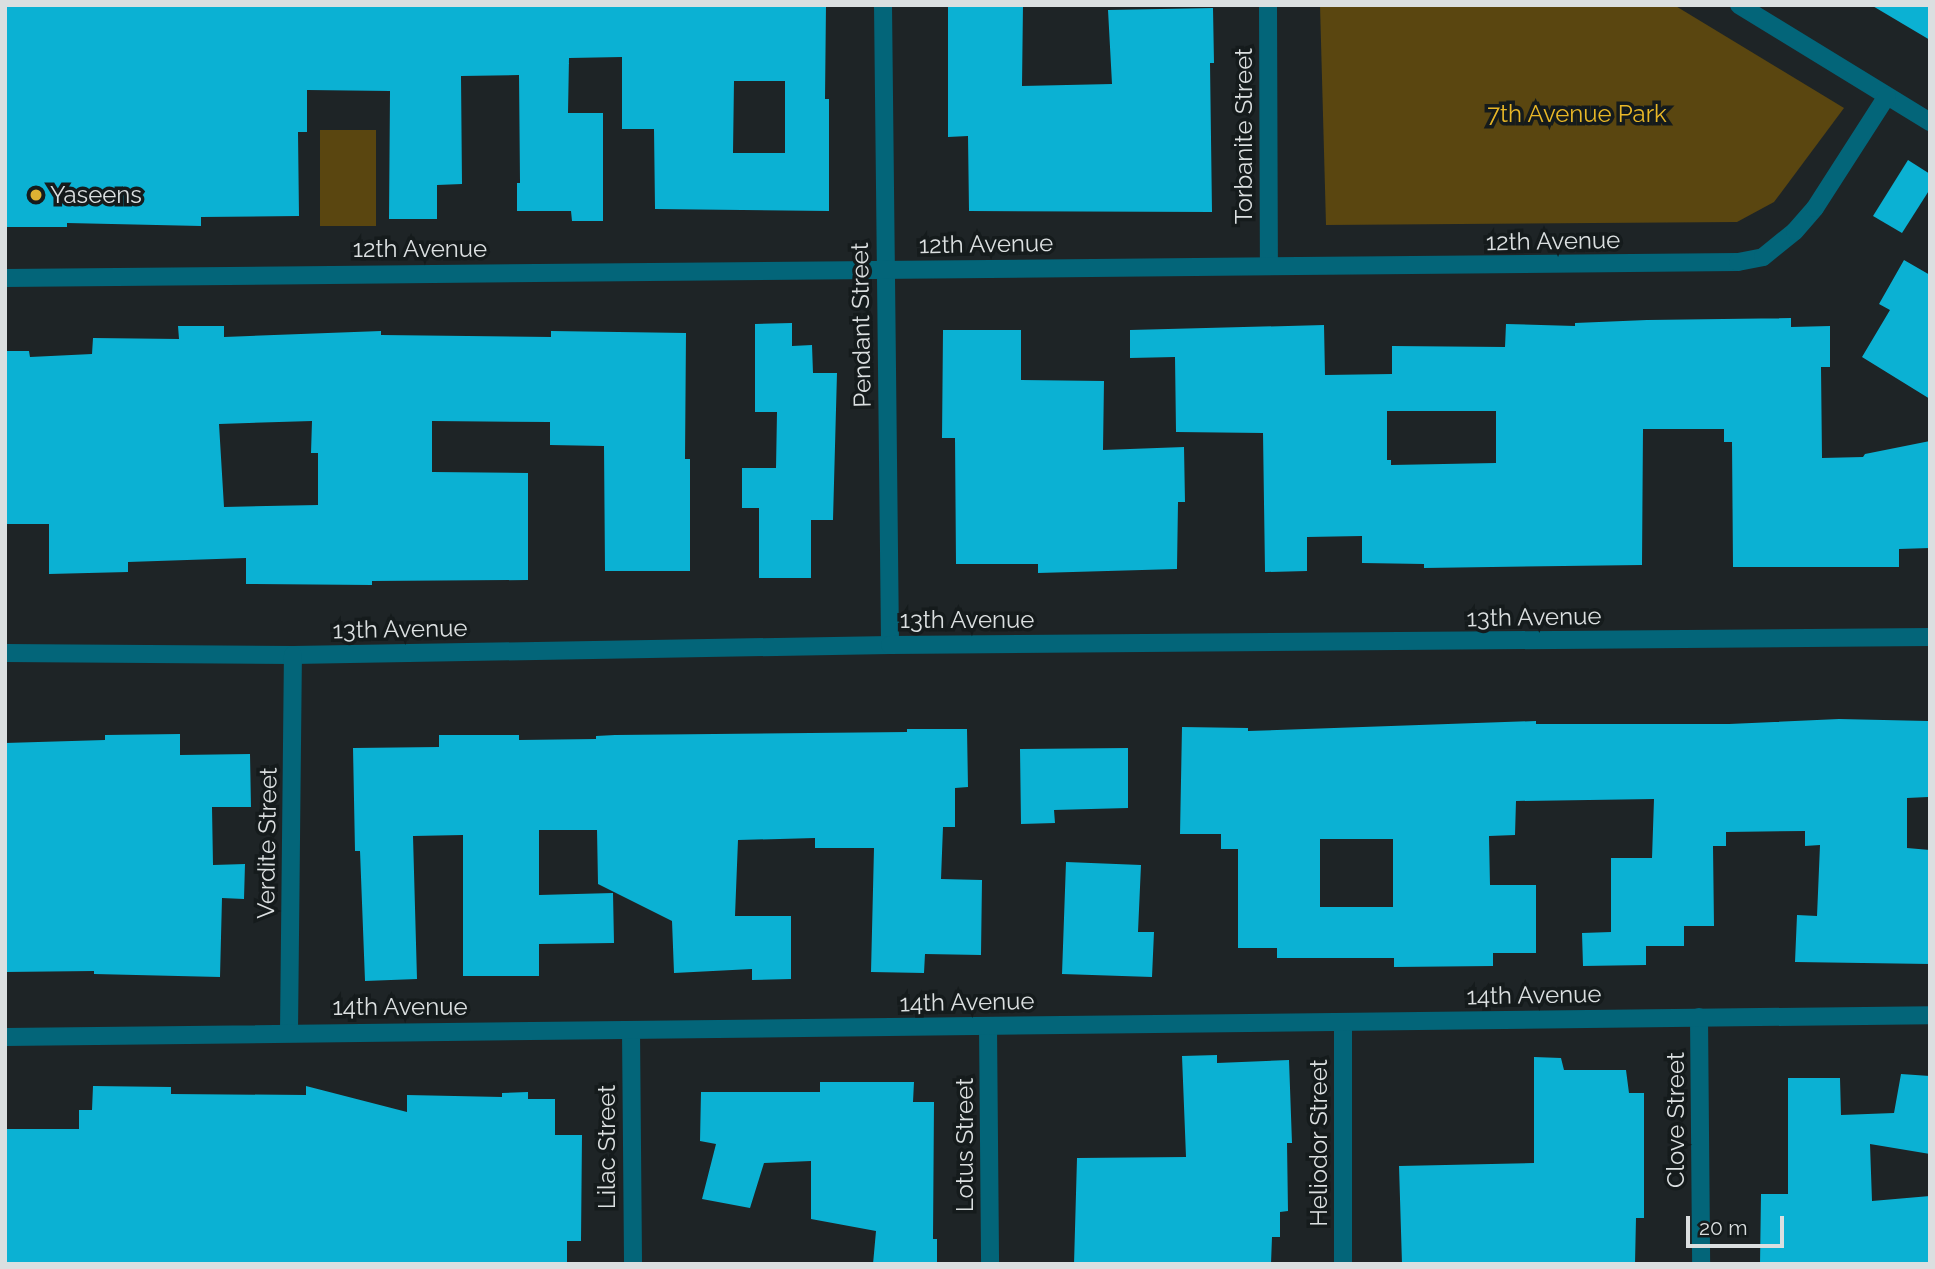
<!DOCTYPE html>
<style>
body{margin:0}
#map{position:relative;width:1935px;height:1269px;overflow:hidden;background:#1e2426;font-family:Raleway,sans-serif}
div>[style]{position:absolute}
[style*='--x']{left:calc(var(--x)*1px);top:calc(var(--y)*1px);width:calc(var(--w)*1px);rotate:calc(var(--a)*1deg)}
.green>*{inset:0;background:#5a4610;transform-origin:0 0}
.building>*{inset:0;background:#0bb1d3}
.minor>*{height:18px;margin:-9px;padding:0 9px;transform-origin:9px;border-radius:9px;background:#036579}
.dots>*{width:19px;height:19px;translate:-50% -50%;box-sizing:border-box;border:4px solid #151b1c;border-radius:50%}
span{translate:-50% -50%;white-space:nowrap;text-align:center;line-height:1.15;-webkit-text-stroke:7px #151b1c;paint-order:stroke}
.park-label{font-size:24px;color:#e8b727}
.street-label{font-size:24px;color:#dbdfe0}
.poi-label{font-size:24px;color:#dbdfe0}
.left{translate:0 -50%;text-align:left}
.frame{position:absolute;inset:0;border:7px solid #dbdfe0;pointer-events:none}
.scale{position:absolute;left:1686px;top:1216px;width:98px;height:32px;box-sizing:border-box;border:4px solid #dbdfe0;border-top:0;padding-left:9px;font-size:21px;line-height:24px;white-space:nowrap;color:#dbdfe0;-webkit-text-stroke:5px #151b1c;paint-order:stroke}
</style>
<div id="map">
<div class="green">
<div style="clip-path:polygon(1320px 5px,1674px 5px,1844px 108px,1774px 202px,1737px 222px,1326px 225px)"></div>
<div style="left:376px;top:130px;width:96px;height:56px;rotate:90deg"></div>
</div>
<div class="building">
<div style="clip-path:polygon(evenodd,7px 5px,826px 5px,825px 99px,829px 99px,829px 211px,655px 209px,654px 129px,622px 129px,622px 57px,569px 58px,568px 113px,603px 113px,603px 221px,572px 221px,571px 211px,517px 211px,517px 183px,520px 183px,519px 75px,461px 76px,462px 184px,437px 185px,437px 219px,389px 219px,390px 91px,307px 90px,307px 132px,298px 132px,299px 216px,201px 217px,201px 226px,67px 223px,67px 227px,5px 227px,7px 5px,734px 81px,785px 81px,785px 153px,733px 153px,734px 81px)"></div>
<div style="clip-path:polygon(948px 5px,1023px 5px,1022px 86px,1112px 84px,1108px 10px,1213px 8px,1214px 63px,1210px 63px,1212px 212px,969px 211px,968px 136px,948px 137px)"></div>
<div style="clip-path:polygon(1871px 5px,1930px 5px,1930px 40px)"></div>
<div style="clip-path:polygon(1908px 160px,1930px 174px,1930px 189px,1902px 233px,1873px 216px)"></div>
<div style="clip-path:polygon(1904px 260px,1930px 275px,1930px 399px,1862px 357px,1890px 310px,1879px 304px)"></div>
<div style="clip-path:polygon(evenodd,1791px 318px,1791px 327px,1830px 326px,1830px 367px,1821px 367px,1822px 458px,1863px 457px,1865px 454px,1930px 441px,1930px 548px,1899px 549px,1899px 567px,1733px 567px,1732px 442px,1724px 442px,1724px 429px,1643px 429px,1642px 565px,1424px 568px,1424px 564px,1362px 563px,1362px 536px,1307px 537px,1307px 571px,1265px 572px,1263px 433px,1176px 432px,1175px 357px,1130px 358px,1130px 330px,1324px 325px,1325px 375px,1392px 374px,1392px 346px,1505px 347px,1506px 324px,1575px 326px,1575px 323px,1647px 320px,1791px 318px,1387px 411px,1496px 411px,1496px 463px,1391px 465px,1391px 460px,1387px 460px,1387px 411px)"></div>
<div style="clip-path:polygon(792px 323px,792px 346px,812px 345px,813px 373px,837px 373px,833px 520px,811px 520px,811px 578px,759px 578px,759px 508px,742px 508px,742px 468px,776px 468px,777px 412px,755px 412px,755px 324px)"></div>
<div style="clip-path:polygon(evenodd,178px 326px,224px 326px,224px 337px,381px 331px,381px 335px,551px 337px,551px 331px,686px 333px,685px 459px,690px 459px,690px 571px,605px 571px,604px 446px,550px 445px,550px 422px,432px 421px,432px 472px,528px 473px,528px 580px,372px 581px,372px 585px,246px 584px,246px 558px,128px 562px,128px 572px,49px 574px,49px 524px,5px 524px,5px 351px,29px 351px,30px 357px,92px 354px,93px 338px,179px 339px,178px 326px,312px 421px,311px 453px,318px 453px,318px 505px,224px 507px,219px 424px,312px 421px)"></div>
<div style="clip-path:polygon(943px 330px,1021px 330px,1021px 380px,1104px 381px,1103px 450px,1184px 447px,1185px 502px,1178px 502px,1177px 569px,1038px 573px,1038px 564px,956px 564px,955px 438px,942px 438px)"></div>
<div style="clip-path:polygon(evenodd,1839px 719px,1928px 721px,1928px 797px,1907px 798px,1907px 848px,1930px 850px,1930px 964px,1795px 962px,1797px 915px,1817px 916px,1820px 845px,1805px 846px,1805px 831px,1726px 832px,1726px 846px,1713px 846px,1714px 926px,1684px 926px,1684px 946px,1646px 946px,1646px 965px,1583px 966px,1582px 933px,1611px 932px,1611px 858px,1652px 858px,1654px 799px,1516px 801px,1515px 835px,1489px 836px,1490px 885px,1536px 885px,1536px 953px,1493px 953px,1493px 966px,1394px 967px,1394px 958px,1277px 958px,1277px 948px,1238px 948px,1238px 849px,1221px 849px,1221px 834px,1180px 834px,1182px 727px,1248px 728px,1248px 731px,1536px 721px,1536px 724px,1729px 724px,1839px 719px,1320px 839px,1393px 839px,1393px 907px,1320px 907px,1320px 839px)"></div>
<div style="clip-path:polygon(907px 729px,967px 729px,968px 787px,955px 788px,955px 827px,943px 827px,941px 879px,982px 880px,981px 955px,925px 954px,924px 973px,871px 972px,874px 848px,815px 848px,815px 838px,738px 840px,735px 916px,791px 916px,791px 979px,752px 980px,752px 969px,674px 973px,672px 921px,598px 884px,597px 830px,539px 830px,539px 895px,613px 893px,614px 943px,539px 944px,539px 976px,463px 976px,463px 835px,413px 836px,417px 979px,365px 981px,360px 851px,355px 851px,353px 748px,439px 747px,439px 735px,519px 735px,519px 740px,596px 739px,596px 736px,615px 735px,907px 732px)"></div>
<div style="clip-path:polygon(180px 734px,180px 755px,250px 754px,251px 807px,212px 807px,213px 865px,245px 864px,244px 899px,222px 898px,220px 977px,94px 974px,94px 971px,5px 972px,5px 743px,105px 740px,105px 735px)"></div>
<div style="clip-path:polygon(1128px 748px,1128px 808px,1054px 810px,1055px 823px,1021px 824px,1020px 749px)"></div>
<div style="clip-path:polygon(1066px 862px,1141px 865px,1138px 932px,1154px 932px,1152px 977px,1062px 974px)"></div>
<div style="clip-path:polygon(1217px 1055px,1217px 1063px,1289px 1060px,1292px 1143px,1287px 1143px,1288px 1211px,1280px 1212px,1280px 1237px,1272px 1237px,1271px 1264px,1074px 1264px,1077px 1158px,1186px 1157px,1182px 1056px)"></div>
<div style="clip-path:polygon(1534px 1057px,1561px 1058px,1564px 1070px,1626px 1070px,1629px 1093px,1644px 1093px,1644px 1218px,1636px 1218px,1635px 1264px,1402px 1264px,1399px 1166px,1534px 1163px)"></div>
<div style="clip-path:polygon(1901px 1074px,1930px 1076px,1930px 1154px,1870px 1144px,1872px 1201px,1930px 1196px,1930px 1264px,1760px 1264px,1761px 1194px,1788px 1194px,1788px 1078px,1840px 1078px,1841px 1115px,1894px 1113px)"></div>
<div style="clip-path:polygon(820px 1082px,914px 1082px,913px 1102px,934px 1102px,933px 1239px,937px 1239px,937px 1264px,873px 1264px,876px 1231px,811px 1219px,811px 1161px,764px 1163px,750px 1208px,702px 1199px,716px 1144px,700px 1141px,701px 1092px,820px 1092px)"></div>
<div style="clip-path:polygon(93px 1086px,171px 1087px,171px 1094px,306px 1095px,306px 1086px,407px 1112px,407px 1095px,502px 1097px,502px 1093px,528px 1092px,528px 1099px,555px 1099px,555px 1135px,582px 1135px,581px 1241px,567px 1241px,567px 1264px,5px 1264px,5px 1129px,79px 1129px,79px 1110px,92px 1110px)"></div>
</div>
<div class="minor">
<div style="--x:883;--y:5;--w:640;--a:89.37"></div>
<div style="--x:1268;--y:5;--w:261;--a:89.8"></div>
<div style="--x:1739;--y:5;--w:224;--a:31.5"></div>
<div style="--x:5;--y:278;--w:1733;--a:-0.53"></div>
<div style="--x:1738;--y:262;--w:25;--a:-11"></div>
<div style="--x:1763;--y:257;--w:41;--a:-39.1"></div>
<div style="--x:1795;--y:231;--w:30;--a:-49"></div>
<div style="--x:1815;--y:208;--w:133;--a:-57.3"></div>
<div style="--x:5;--y:653;--w:288;--a:0.4"></div>
<div style="--x:293;--y:655;--w:597;--a:-0.96"></div>
<div style="--x:890;--y:645;--w:1040;--a:-0.44"></div>
<div style="--x:1699;--y:1017;--w:247;--a:89.5"></div>
<div style="--x:1343;--y:1023;--w:241;--a:90"></div>
<div style="--x:988;--y:1026;--w:238;--a:89.5"></div>
<div style="--x:289;--y:1031;--w:376;--a:-89.4"></div>
<div style="--x:631;--y:1031;--w:233;--a:89.5"></div>
<div style="--x:5;--y:1037;--w:1925;--a:-0.65"></div>
</div>
<div class="dots">
<div style="left:36px;top:195px;background:#deb133"></div>
</div>
<div class="park-label">
<span style="left:1577px;top:114px">7th Avenue Park</span>
</div>
<div class="street-label">
<span style="left:1244px;top:136px;rotate:-90deg">Torbanite Street</span>
<span style="left:1553px;top:241px;rotate:-1deg">12th Avenue</span>
<span style="left:986px;top:244px;rotate:-1deg">12th Avenue</span>
<span style="left:420px;top:249px">12th Avenue</span>
<span style="left:861px;top:325px;rotate:-91deg">Pendant Street</span>
<span style="left:1534px;top:617px;rotate:-1deg">13th Avenue</span>
<span style="left:967px;top:620px">13th Avenue</span>
<span style="left:400px;top:629px;rotate:-1deg">13th Avenue</span>
<span style="left:267px;top:843px;rotate:-89deg">Verdite Street</span>
<span style="left:1534px;top:995px;rotate:-1deg">14th Avenue</span>
<span style="left:967px;top:1002px;rotate:-1deg">14th Avenue</span>
<span style="left:400px;top:1007px">14th Avenue</span>
<span style="left:1676px;top:1120px;rotate:-90deg">Clove Street</span>
<span style="left:1319px;top:1143px;rotate:-90deg">Heliodor Street</span>
<span style="left:965px;top:1145px;rotate:-90deg">Lotus Street</span>
<span style="left:607px;top:1147px;rotate:-90deg">Lilac Street</span>
</div>
<div class="poi-label">
<span class="left" style="left:50px;top:195px">Yaseens</span>
</div>
<div class="frame"></div>
<div class="scale">20 m</div>
</div>
